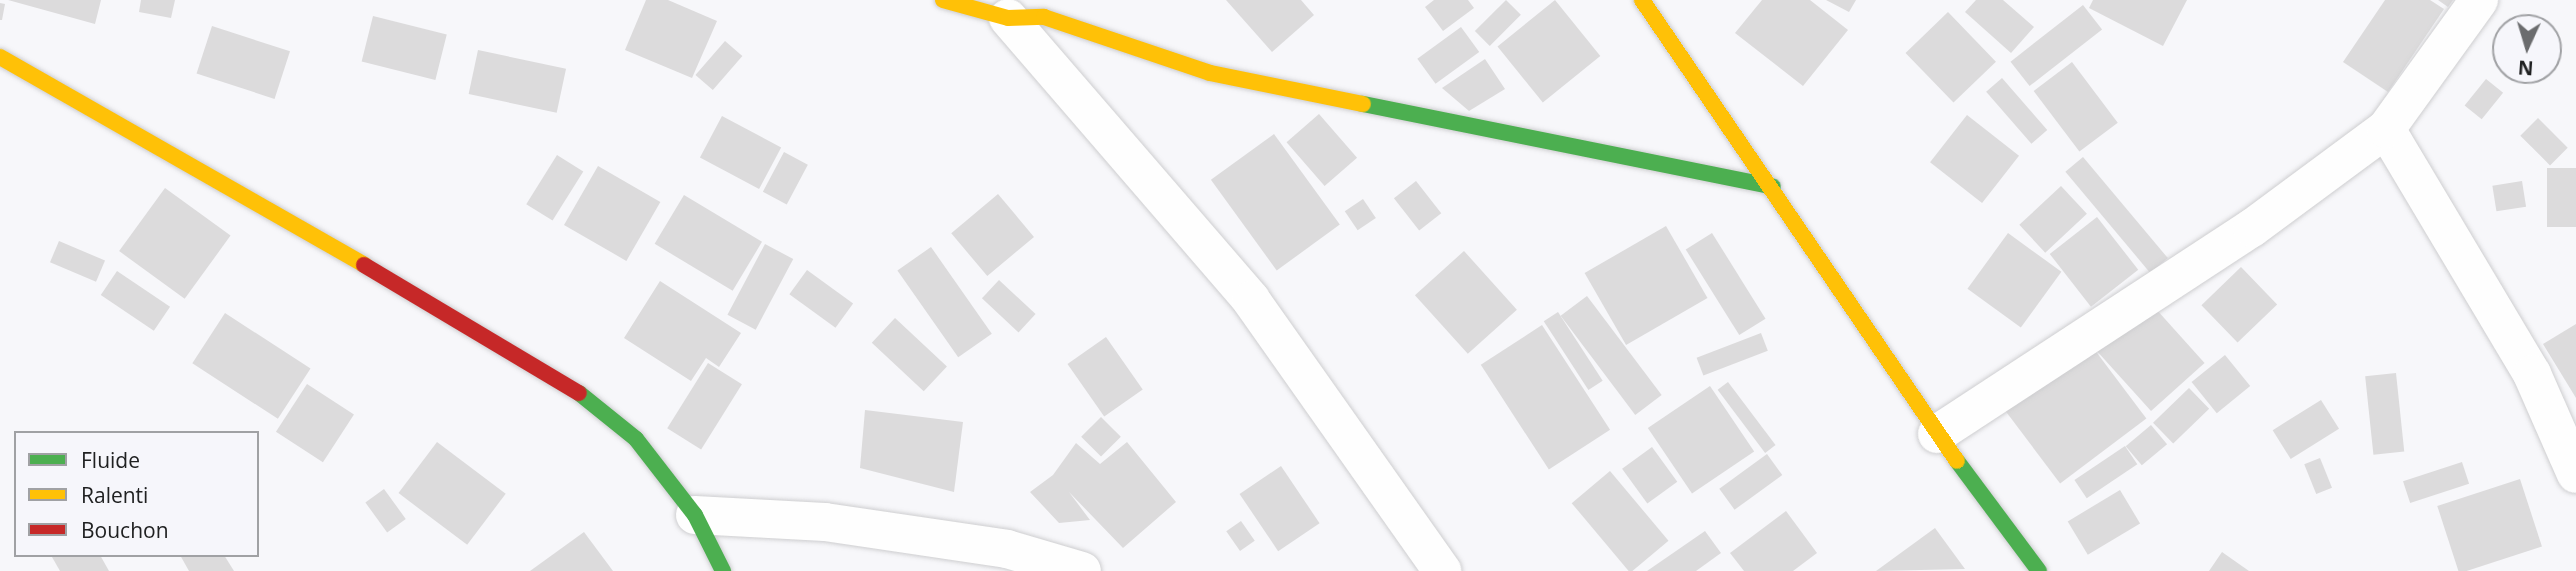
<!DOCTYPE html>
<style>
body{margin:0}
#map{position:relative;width:2576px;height:571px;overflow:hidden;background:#f7f7fa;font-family:"Open Sans",sans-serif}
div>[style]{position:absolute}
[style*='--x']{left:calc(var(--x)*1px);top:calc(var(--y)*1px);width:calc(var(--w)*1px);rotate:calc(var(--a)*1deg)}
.building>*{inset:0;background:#dcdbdc;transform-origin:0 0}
.roads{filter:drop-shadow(0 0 2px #ceced0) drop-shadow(0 0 2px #ceced0)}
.street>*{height:38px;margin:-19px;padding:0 19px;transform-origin:19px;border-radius:19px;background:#fefefe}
.fast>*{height:16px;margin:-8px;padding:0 8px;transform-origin:8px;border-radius:8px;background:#4caf50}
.slow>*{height:16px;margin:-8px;padding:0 8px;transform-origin:8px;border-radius:8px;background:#ffc107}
.jam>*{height:16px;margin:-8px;padding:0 8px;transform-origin:8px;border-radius:8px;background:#c62828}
span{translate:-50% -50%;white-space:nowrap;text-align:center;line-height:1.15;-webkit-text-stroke:7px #f6f6fb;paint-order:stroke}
.legend{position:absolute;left:14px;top:431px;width:245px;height:126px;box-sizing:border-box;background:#f6f6fb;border:2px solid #a0a1a4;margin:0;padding:9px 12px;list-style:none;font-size:21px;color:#202122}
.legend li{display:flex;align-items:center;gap:14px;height:35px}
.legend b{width:35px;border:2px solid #a0a1a4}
.north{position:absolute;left:2492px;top:14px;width:70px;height:70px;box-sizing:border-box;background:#f6f6fb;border:2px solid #a0a1a4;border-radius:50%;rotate:184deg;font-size:19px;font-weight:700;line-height:28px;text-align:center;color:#202122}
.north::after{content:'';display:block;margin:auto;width:24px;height:32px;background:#6b6c6e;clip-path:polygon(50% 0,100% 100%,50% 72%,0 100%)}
</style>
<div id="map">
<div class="building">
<div style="clip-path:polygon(8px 0,101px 0,95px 24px)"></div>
<div style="clip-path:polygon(141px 0,175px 0,171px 18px,139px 12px)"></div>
<div style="clip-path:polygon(646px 0,668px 0,717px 21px,692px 78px,625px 50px)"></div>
<div style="clip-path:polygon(1226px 0,1301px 0,1314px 15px,1272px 52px)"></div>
<div style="clip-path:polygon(1434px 0,1468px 0,1474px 8px,1443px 31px,1425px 7px)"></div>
<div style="left:1506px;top:0;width:21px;height:44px;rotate:45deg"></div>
<div style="left:1555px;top:0;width:72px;height:74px;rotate:51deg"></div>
<div style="clip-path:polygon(1762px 0,1810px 0,1848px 30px,1803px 86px,1735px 33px)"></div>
<div style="clip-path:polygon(1826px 0,1856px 0,1849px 12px)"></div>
<div style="clip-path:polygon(1976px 0,2003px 0,2034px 27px,2011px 53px,1965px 12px)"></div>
<div style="clip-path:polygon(2093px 0,2187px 0,2163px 46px,2089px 8px)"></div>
<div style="clip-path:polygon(2385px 0,2430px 0,2444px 9px,2388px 92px,2343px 62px)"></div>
<div style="clip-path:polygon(2438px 0,2453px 0,2448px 7px)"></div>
<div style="clip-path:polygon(0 3px,5px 4px,2px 20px,0 20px)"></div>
<div style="left:2083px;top:5px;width:31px;height:92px;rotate:52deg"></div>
<div style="left:1948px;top:12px;width:69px;height:59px;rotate:46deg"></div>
<div style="left:373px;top:16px;width:76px;height:47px;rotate:14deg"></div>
<div style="left:212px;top:26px;width:82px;height:50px;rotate:18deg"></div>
<div style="left:1461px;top:27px;width:31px;height:54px;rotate:54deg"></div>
<div style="left:725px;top:41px;width:23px;height:45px;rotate:41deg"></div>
<div style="left:478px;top:50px;width:90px;height:45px;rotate:12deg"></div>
<div style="clip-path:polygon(1485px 59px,1505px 89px,1469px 111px,1442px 88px)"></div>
<div style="left:2072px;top:62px;width:76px;height:48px;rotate:53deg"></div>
<div style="left:2002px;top:78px;width:69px;height:21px;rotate:49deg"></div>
<div style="left:2486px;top:79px;width:22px;height:34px;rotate:39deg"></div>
<div style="left:1319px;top:114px;width:58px;height:43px;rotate:49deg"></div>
<div style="left:1967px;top:115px;width:66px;height:60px;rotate:38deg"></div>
<div style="left:722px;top:116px;width:67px;height:47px;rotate:28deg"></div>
<div style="left:2538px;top:118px;width:42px;height:25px;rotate:45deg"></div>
<div style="left:1274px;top:134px;width:112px;height:78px;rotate:54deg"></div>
<div style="left:784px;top:152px;width:27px;height:45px;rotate:28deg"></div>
<div style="left:557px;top:155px;width:31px;height:58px;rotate:32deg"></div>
<div style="left:2083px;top:157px;width:132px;height:23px;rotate:50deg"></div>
<div style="left:598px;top:166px;width:72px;height:68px;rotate:30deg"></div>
<div style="left:2576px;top:168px;width:59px;height:29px;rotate:90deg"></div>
<div style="left:1416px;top:181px;width:41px;height:28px;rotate:52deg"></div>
<div style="left:2522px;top:181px;width:26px;height:30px;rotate:81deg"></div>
<div style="left:2061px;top:186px;width:38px;height:57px;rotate:47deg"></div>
<div style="left:165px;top:188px;width:81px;height:78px;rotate:36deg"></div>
<div style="left:998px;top:194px;width:56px;height:61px;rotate:50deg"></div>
<div style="left:684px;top:195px;width:91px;height:57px;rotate:31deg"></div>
<div style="left:1363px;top:199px;width:23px;height:22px;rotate:56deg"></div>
<div style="left:2097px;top:217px;width:67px;height:60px;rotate:52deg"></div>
<div style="left:1666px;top:226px;width:83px;height:94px;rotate:60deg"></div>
<div style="left:1712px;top:233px;width:101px;height:31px;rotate:58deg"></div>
<div style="left:2008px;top:233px;width:66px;height:69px;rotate:36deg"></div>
<div style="left:59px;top:241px;width:50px;height:23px;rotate:23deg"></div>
<div style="left:765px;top:244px;width:32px;height:80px;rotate:28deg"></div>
<div style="left:931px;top:247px;width:106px;height:41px;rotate:55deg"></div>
<div style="left:1464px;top:251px;width:79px;height:66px;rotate:48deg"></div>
<div style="left:2241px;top:267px;width:52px;height:55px;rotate:46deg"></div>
<div style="left:807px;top:270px;width:57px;height:30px;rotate:36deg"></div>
<div style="left:117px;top:271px;width:64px;height:29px;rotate:34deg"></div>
<div style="left:999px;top:280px;width:50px;height:25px;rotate:43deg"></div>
<div style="clip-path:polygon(660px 281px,741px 333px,719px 367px,706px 358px,691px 381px,624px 338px)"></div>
<div style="left:1587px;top:296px;width:124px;height:33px;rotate:53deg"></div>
<div style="left:2147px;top:299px;width:86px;height:72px;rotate:48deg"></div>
<div style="left:1558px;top:312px;width:82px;height:17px;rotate:57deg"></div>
<div style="left:225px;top:313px;width:102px;height:60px;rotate:33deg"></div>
<div style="left:895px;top:318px;width:71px;height:34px;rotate:43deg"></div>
<div style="clip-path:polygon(2576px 324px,2576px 398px,2543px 344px)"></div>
<div style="left:1542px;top:325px;width:125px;height:73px;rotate:57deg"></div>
<div style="left:1761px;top:333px;width:19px;height:69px;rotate:69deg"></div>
<div style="left:1106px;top:337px;width:64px;height:47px;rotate:55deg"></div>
<div style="left:2091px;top:345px;width:92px;height:108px;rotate:53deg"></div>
<div style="left:2225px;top:355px;width:40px;height:43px;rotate:51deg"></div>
<div style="left:708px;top:363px;width:40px;height:77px;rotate:32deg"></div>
<div style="left:2396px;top:373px;width:79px;height:31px;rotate:84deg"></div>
<div style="left:1728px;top:382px;width:79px;height:13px;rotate:53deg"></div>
<div style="left:307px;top:384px;width:56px;height:57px;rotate:33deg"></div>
<div style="left:1710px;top:386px;width:79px;height:75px;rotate:56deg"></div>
<div style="left:2189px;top:388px;width:29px;height:50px;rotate:46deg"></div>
<div style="left:2321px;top:400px;width:34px;height:57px;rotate:58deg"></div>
<div style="clip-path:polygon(865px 410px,963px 422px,954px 492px,860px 468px)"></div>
<div style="left:1101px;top:417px;width:28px;height:28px;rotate:45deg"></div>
<div style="left:2151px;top:425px;width:25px;height:33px;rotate:50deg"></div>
<div style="left:437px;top:442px;width:86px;height:64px;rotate:37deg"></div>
<div style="clip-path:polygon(1127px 442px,1176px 502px,1123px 548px,1069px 492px,1090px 520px,1059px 523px,1030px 492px,1053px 475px,1076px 443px,1100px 464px)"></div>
<div style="left:2125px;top:446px;width:22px;height:61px;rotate:56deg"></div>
<div style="left:1652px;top:447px;width:43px;height:37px;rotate:54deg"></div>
<div style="left:1767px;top:454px;width:26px;height:59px;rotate:54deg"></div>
<div style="left:2320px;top:458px;width:32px;height:17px;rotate:68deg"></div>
<div style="left:2462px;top:462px;width:23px;height:62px;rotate:72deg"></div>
<div style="left:1281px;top:466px;width:69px;height:50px;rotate:56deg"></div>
<div style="left:1610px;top:471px;width:91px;height:50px;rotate:50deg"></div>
<div style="left:2520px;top:479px;width:71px;height:87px;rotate:72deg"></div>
<div style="left:384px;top:489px;width:37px;height:23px;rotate:54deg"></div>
<div style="left:2120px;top:490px;width:39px;height:61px;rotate:59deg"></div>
<div style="clip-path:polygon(1786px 511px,1817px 553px,1793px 571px,1744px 571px,1730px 553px)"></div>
<div style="left:1241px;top:521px;width:24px;height:18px;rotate:55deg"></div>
<div style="clip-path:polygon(1935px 528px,1965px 569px,1876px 571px)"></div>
<div style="clip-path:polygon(1705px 531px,1721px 553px,1696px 571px,1647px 571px)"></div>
<div style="clip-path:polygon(584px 532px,613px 571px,530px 571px)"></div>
<div style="clip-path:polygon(2222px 552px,2249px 571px,2209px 571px)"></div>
<div style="clip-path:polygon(100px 555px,109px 571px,60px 571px,52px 557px)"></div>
<div style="clip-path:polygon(180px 555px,224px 555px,234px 571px,189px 571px)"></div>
</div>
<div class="roads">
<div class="street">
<div style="--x:1008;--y:18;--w:372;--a:49.2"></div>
<div style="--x:1251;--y:300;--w:332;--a:54.8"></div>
<div style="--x:2386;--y:129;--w:285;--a:59.2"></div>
<div style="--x:2532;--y:374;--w:109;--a:66.3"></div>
<div style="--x:1937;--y:434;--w:376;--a:-33.2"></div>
<div style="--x:2252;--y:228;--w:167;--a:-36.5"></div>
<div style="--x:2386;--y:129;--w:159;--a:-54.2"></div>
<div style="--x:695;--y:515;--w:130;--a:3.1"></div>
<div style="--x:825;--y:522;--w:184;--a:8.4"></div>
<div style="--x:1007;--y:549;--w:78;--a:16.3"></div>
</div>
<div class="fast">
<div style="--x:1363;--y:104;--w:418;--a:11.4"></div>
<div style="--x:579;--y:393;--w:73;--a:38.9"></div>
<div style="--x:636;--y:439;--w:96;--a:52.2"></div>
<div style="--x:695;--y:515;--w:63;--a:63.4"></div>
<div style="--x:1957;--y:461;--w:137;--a:53.3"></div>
</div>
<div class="slow">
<div style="--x:943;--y:0;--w:67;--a:15.5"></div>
<div style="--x:1008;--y:18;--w:36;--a:-2"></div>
<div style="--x:1044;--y:17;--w:175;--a:18.6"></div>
<div style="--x:1210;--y:73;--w:156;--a:11.5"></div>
<div style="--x:1642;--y:0;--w:558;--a:55.66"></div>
<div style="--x:0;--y:57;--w:419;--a:29.7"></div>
</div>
<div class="jam">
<div style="--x:364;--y:265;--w:250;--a:30.8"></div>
</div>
</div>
<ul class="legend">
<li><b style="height:9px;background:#4caf50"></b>Fluide</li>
<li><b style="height:9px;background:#ffc107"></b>Ralenti</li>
<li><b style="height:9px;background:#c62828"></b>Bouchon</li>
</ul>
<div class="north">N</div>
</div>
